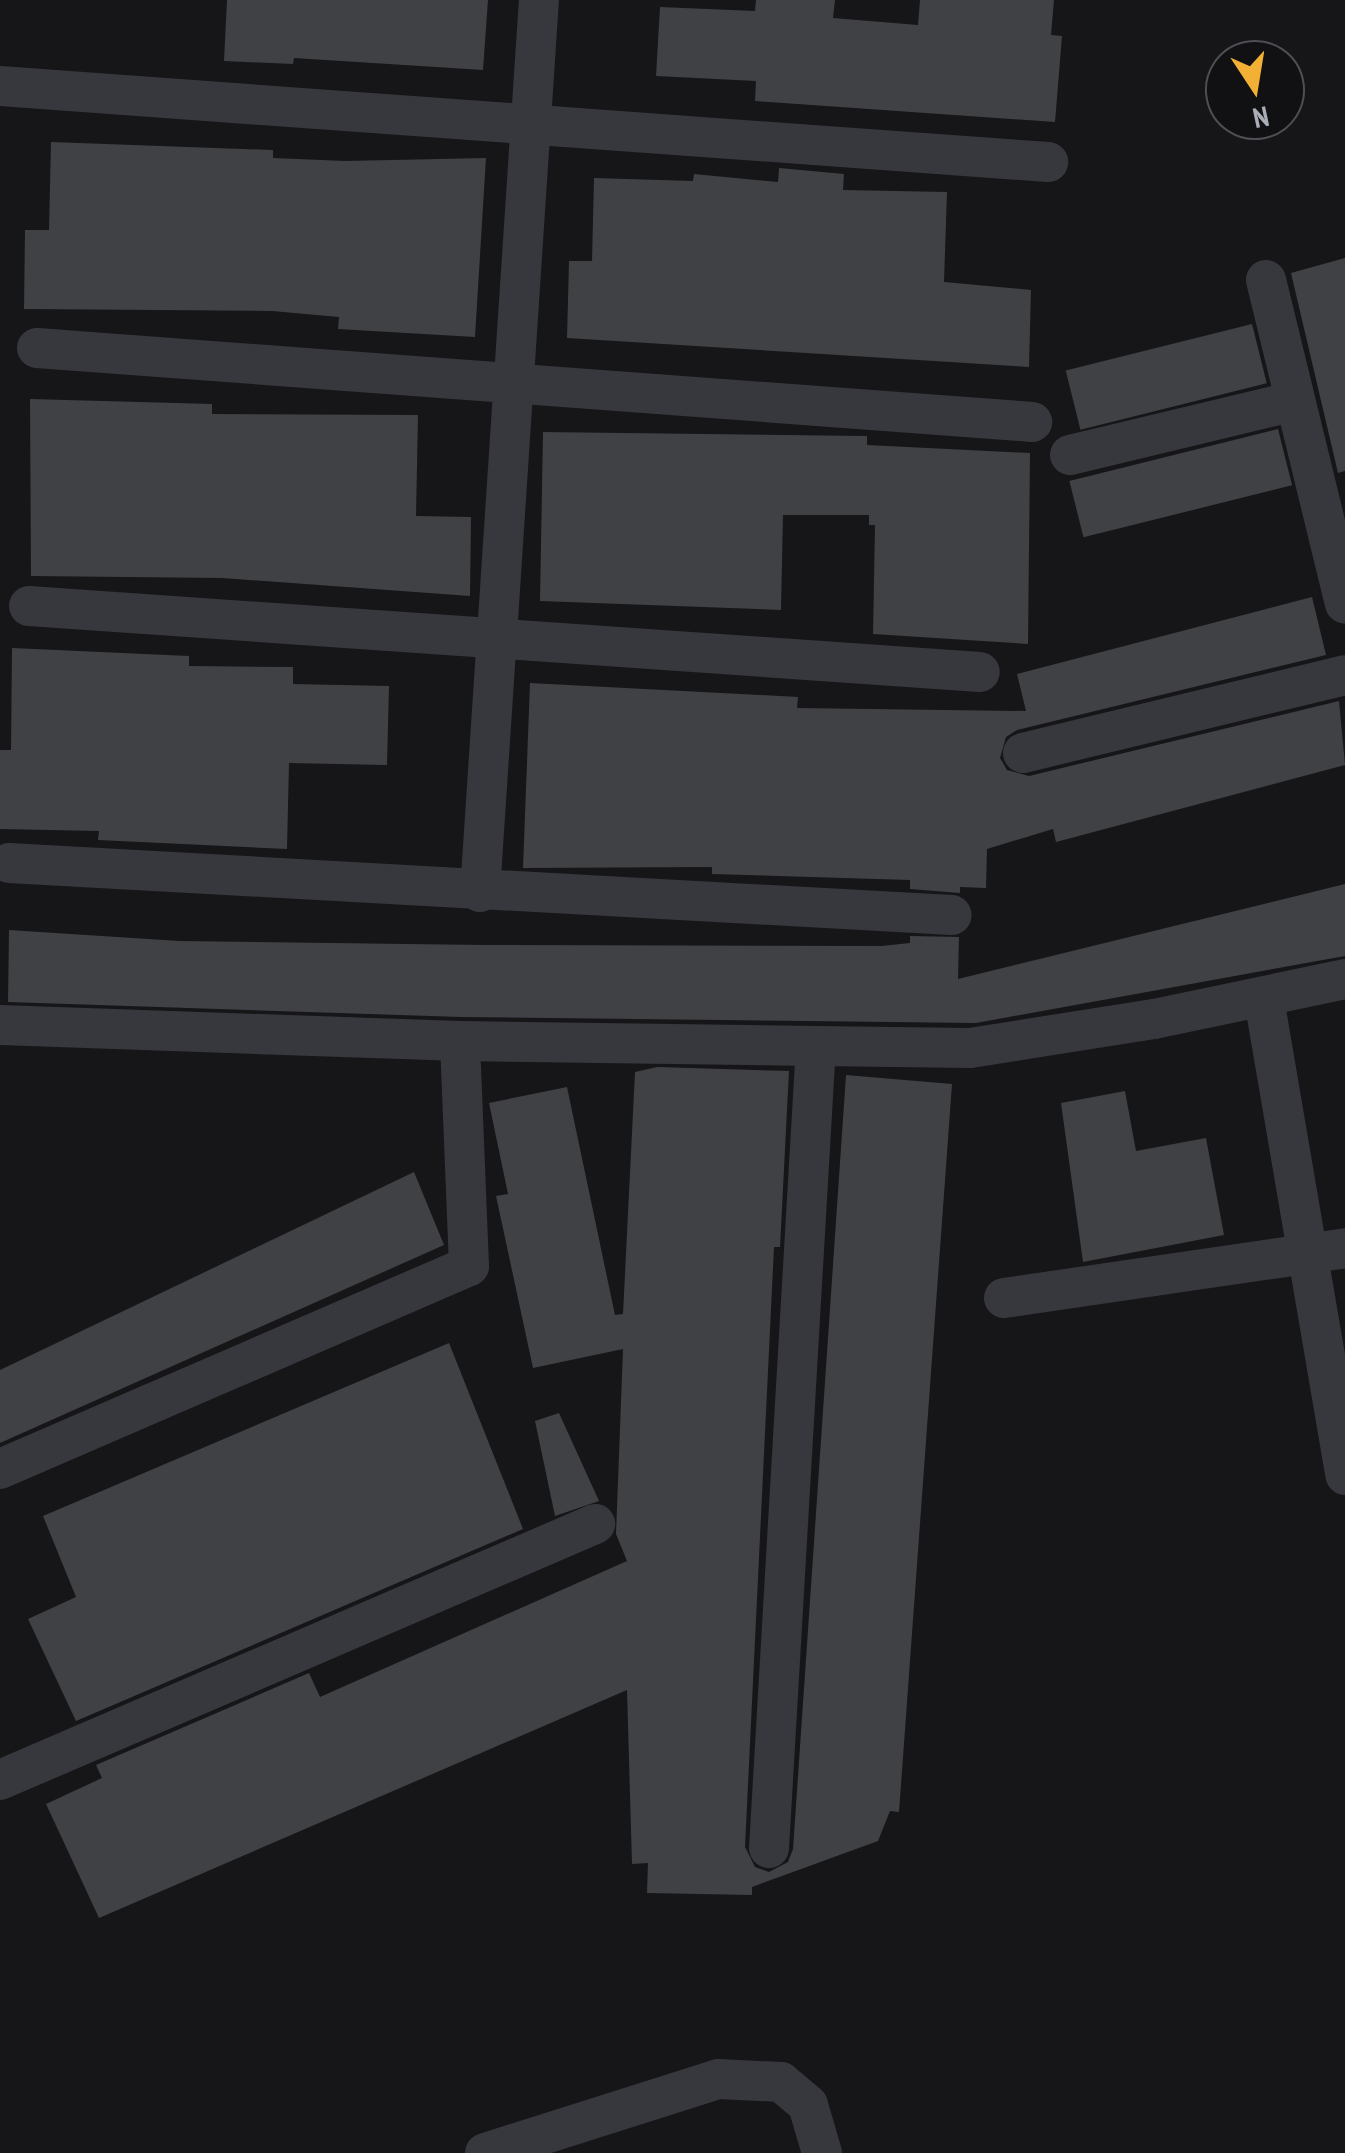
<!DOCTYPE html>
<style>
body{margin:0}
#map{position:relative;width:1345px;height:2153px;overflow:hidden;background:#161618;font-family:"PT Sans Narrow",sans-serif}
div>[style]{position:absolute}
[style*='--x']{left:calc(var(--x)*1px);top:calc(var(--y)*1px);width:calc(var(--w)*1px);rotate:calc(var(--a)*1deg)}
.building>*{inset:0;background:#404145;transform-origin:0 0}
.street>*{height:40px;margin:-20px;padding:0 20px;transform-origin:20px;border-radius:20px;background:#37383d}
span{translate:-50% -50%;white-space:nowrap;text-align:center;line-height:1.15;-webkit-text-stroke:10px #111113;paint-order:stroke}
.north{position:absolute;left:1205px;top:40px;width:100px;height:100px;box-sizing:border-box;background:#111113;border:2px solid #4d4f55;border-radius:50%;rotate:168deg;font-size:28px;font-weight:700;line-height:40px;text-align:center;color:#a8adb8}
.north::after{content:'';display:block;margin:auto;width:35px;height:45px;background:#f2b134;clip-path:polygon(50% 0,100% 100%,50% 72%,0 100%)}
</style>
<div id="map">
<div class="building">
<div style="clip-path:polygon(227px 0,488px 0,483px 70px,294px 58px,293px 64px,224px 61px)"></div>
<div style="clip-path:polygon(756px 0,835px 0,833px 18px,918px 25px,920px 0,1054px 0,1051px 35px,1062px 36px,1055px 122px,755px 101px,756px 81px,656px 76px,660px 7px,755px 11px)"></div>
<div style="clip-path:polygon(51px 142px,273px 150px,273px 158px,345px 161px,486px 158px,475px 337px,338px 329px,339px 317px,272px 311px,24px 309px,25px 230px,49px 230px)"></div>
<div style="clip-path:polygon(779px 168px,844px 174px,843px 190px,947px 192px,944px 282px,1031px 290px,1029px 367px,567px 338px,569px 261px,592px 261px,594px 178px,693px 181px,694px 174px,778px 182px)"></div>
<div style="clip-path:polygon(1345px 258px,1345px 471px,1338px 473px,1291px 273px)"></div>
<div style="left:1252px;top:324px;width:61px;height:192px;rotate:76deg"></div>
<div style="clip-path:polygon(30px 399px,212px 404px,212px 414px,418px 415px,416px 516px,471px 517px,470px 596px,222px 578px,31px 576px)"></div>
<div style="left:1278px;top:429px;width:58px;height:215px;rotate:76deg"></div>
<div style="clip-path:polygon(543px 432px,867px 436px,867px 445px,1030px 453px,1028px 644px,873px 634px,875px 525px,869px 525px,869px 515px,783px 515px,781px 610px,540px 601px)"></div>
<div style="clip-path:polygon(1312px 597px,1326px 655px,1017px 730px,1006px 737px,1000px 758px,1007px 770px,1029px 776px,1339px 701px,1345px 765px,1056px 842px,1053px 829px,987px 849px,986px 888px,960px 887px,960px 893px,910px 889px,910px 880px,712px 874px,712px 867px,523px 868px,530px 683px,798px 697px,797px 708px,1026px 711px,1017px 674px)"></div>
<div style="clip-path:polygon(12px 648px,189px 656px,189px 666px,293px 667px,293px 684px,389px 686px,387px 765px,289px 763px,287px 849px,98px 840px,99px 831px,0 829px,0 750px,11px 750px)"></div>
<div style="clip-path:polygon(1345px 884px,1345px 956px,976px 1023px,461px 1017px,8px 1002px,9px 930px,179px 941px,485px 945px,882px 946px,910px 943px,910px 936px,959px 937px,958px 979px)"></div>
<div style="clip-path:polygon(657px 1067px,789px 1071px,780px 1247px,774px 1247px,745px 1847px,755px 1867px,769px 1872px,788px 1862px,793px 1849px,846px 1075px,952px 1084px,899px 1812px,890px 1811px,878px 1841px,752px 1887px,752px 1895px,647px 1893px,648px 1863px,632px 1864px,627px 1690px,99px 1918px,46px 1804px,102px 1778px,96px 1765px,309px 1673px,320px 1697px,627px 1561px,616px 1534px,623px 1349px,533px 1368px,496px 1196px,508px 1194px,489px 1103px,567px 1087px,615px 1315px,623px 1314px,635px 1072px)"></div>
<div style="clip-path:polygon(1125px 1091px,1136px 1151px,1206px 1138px,1224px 1235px,1083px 1262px,1061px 1103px)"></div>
<div style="clip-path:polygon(414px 1172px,444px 1245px,0 1443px,0 1370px)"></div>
<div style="clip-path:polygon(449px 1343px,523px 1529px,76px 1721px,28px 1619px,76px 1597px,43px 1516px)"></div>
<div style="clip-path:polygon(559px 1413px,599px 1501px,555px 1516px,535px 1421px)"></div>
</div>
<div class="street">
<div style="--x:0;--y:86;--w:1051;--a:4.15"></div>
<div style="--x:1266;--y:280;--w:333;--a:76.3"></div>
<div style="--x:37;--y:348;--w:998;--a:4.25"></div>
<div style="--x:1070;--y:455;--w:231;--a:-13.5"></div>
<div style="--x:29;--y:606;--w:953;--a:3.97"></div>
<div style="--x:1023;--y:753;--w:331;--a:-13.6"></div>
<div style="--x:9;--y:863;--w:944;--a:3.16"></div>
<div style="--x:480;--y:892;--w:894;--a:-86.22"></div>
<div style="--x:1264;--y:999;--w:483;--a:80.3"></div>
<div style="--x:0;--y:1025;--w:460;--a:2"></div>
<div style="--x:460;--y:1041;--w:510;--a:0.79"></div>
<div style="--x:970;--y:1048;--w:186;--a:-9"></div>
<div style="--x:1154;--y:1019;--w:195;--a:-11.8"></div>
<div style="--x:1004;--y:1298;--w:345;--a:-8.3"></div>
<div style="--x:0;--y:1469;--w:511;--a:-23.4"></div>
<div style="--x:469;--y:1266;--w:225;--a:-92.3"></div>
<div style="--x:0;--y:1780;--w:648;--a:-23.28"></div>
<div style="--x:769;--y:1848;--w:803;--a:-86.65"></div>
<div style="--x:485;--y:2153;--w:244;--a:-17.6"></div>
<div style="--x:718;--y:2079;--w:63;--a:2.7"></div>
<div style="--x:781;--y:2082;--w:35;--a:40"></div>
<div style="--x:808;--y:2105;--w:50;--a:73.7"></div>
</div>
<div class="north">N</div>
</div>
